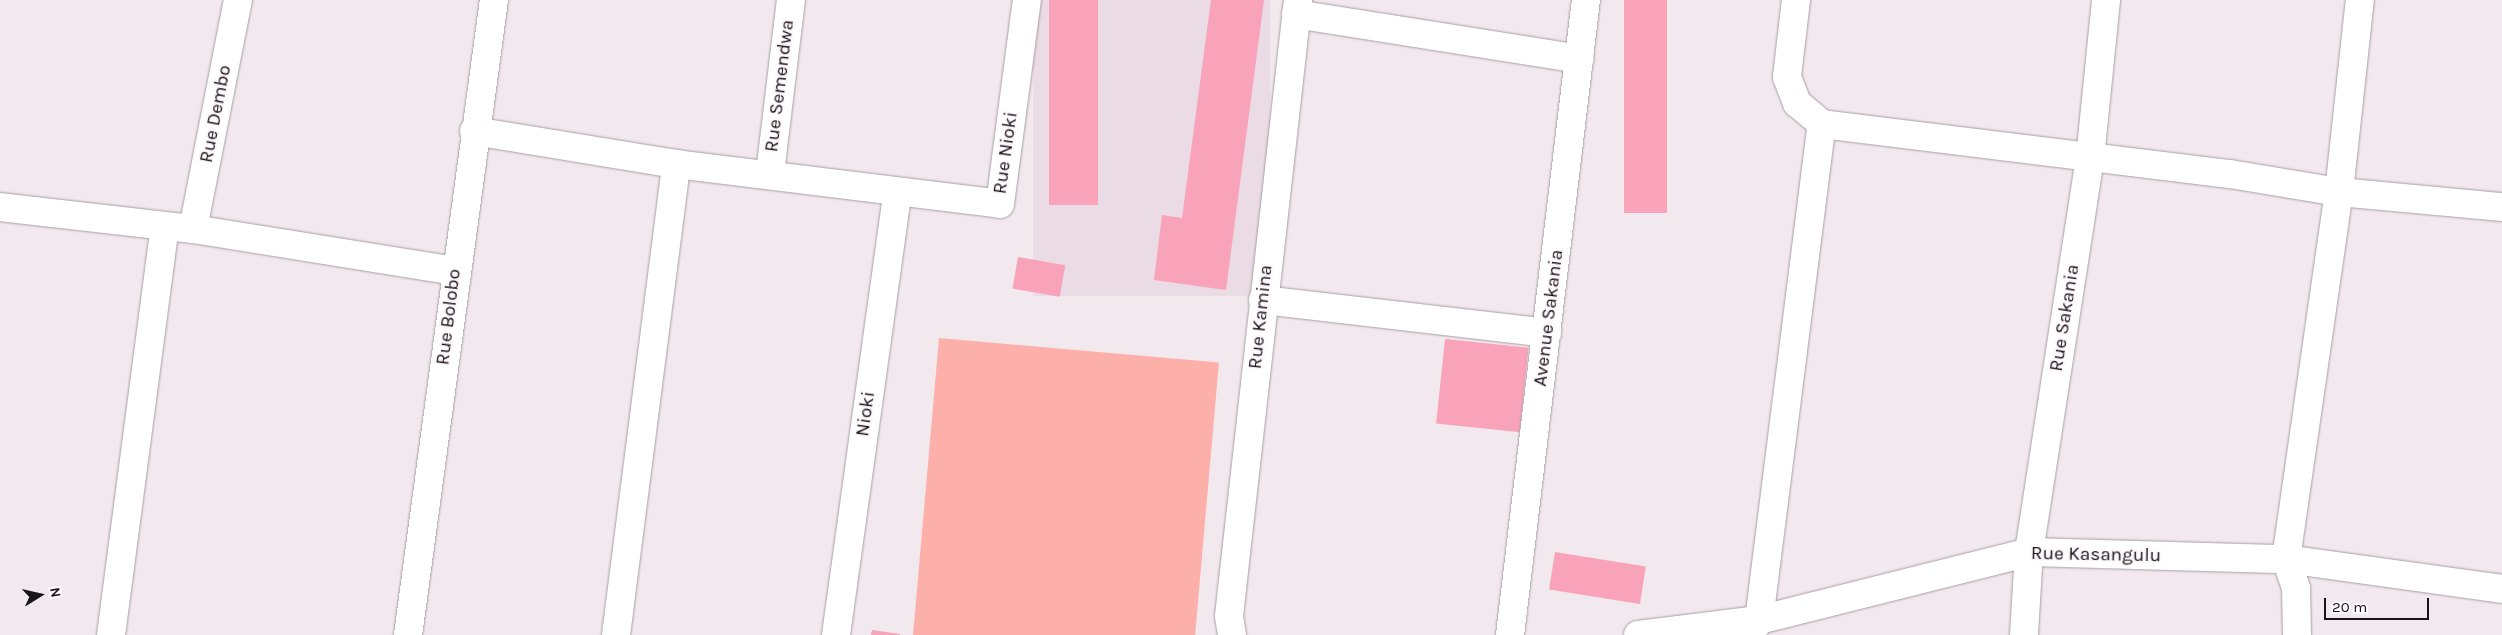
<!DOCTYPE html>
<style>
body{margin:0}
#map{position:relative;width:2502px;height:635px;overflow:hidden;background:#f2e9ee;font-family:Karla,sans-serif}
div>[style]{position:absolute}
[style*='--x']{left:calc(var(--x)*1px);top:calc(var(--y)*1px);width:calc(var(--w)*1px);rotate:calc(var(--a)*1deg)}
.built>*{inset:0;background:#ebdbe4;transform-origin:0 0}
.green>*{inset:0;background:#fdafaa;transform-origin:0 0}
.building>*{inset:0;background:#f8a3ba;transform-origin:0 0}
.roads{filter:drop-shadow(0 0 1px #a79ea3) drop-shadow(0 0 1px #a79ea3)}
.minor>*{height:28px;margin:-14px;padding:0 14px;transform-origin:14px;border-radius:14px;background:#fff}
span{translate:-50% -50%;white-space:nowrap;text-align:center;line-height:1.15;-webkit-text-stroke:4px #fef7fb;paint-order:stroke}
.street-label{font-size:19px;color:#181517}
.north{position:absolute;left:15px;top:570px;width:50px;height:50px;-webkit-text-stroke:4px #fef7fb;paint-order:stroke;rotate:80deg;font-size:14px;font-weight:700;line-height:20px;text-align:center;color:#181517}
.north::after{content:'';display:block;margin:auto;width:18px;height:22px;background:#181517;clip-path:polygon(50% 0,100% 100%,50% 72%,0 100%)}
.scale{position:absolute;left:2324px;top:598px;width:105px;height:22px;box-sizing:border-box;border:2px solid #181517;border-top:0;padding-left:6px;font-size:15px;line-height:18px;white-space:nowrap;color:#181517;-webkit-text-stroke:4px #fef7fb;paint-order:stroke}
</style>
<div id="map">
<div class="built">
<div style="left:1033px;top:0;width:237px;height:296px"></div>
</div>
<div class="green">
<div style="left:939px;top:338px;width:281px;height:298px;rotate:5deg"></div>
</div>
<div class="building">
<div style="left:1049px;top:0;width:49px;height:205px"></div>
<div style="clip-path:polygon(1211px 0,1264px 0,1226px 290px,1154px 280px,1162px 215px,1182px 218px)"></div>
<div style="left:1624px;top:0;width:43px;height:213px"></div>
<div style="left:1018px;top:257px;width:48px;height:32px;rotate:10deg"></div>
<div style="left:1445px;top:339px;width:84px;height:85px;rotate:6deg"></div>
<div style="left:1555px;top:552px;width:92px;height:38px;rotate:9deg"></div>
<div style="clip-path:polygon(872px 630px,900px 634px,900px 635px,871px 635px)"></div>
</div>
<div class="roads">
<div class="minor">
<div style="--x:1796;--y:0;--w:78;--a:96.7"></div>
<div style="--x:1787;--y:77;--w:28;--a:69"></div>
<div style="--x:1797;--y:103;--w:33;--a:40"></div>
<div style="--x:1822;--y:124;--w:411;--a:7"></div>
<div style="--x:2230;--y:174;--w:110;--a:9.4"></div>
<div style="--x:2339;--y:192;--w:164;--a:5.3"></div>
<div style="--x:1296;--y:14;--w:287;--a:9"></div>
<div style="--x:474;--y:131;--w:205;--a:9.3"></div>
<div style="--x:676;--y:164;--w:326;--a:7"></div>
<div style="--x:1000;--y:204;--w:206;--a:-82.5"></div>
<div style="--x:770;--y:173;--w:174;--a:-83.1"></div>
<div style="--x:0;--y:207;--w:194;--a:6.5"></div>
<div style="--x:193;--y:229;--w:265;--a:9.1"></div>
<div style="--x:193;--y:229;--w:233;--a:-78.9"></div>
<div style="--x:1263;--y:300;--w:286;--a:6.6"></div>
<div style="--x:1751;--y:633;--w:15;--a:-58"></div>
<div style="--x:1759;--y:620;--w:500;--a:-82.8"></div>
<div style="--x:111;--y:635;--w:412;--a:-82.5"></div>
<div style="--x:408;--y:635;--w:641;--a:-82.29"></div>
<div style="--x:616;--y:635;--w:475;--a:-82.7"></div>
<div style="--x:836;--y:635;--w:446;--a:-82.1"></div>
<div style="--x:1232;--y:635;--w:19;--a:-99"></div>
<div style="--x:1229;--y:616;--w:620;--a:-83.61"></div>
<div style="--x:1510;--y:635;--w:640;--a:-83.18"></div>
<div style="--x:1638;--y:635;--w:122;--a:-7.1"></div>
<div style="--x:1759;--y:620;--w:278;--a:-14.1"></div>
<div style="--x:2029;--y:552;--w:257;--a:1.6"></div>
<div style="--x:2286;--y:559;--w:218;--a:7.9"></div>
<div style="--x:2024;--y:635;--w:83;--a:-86.6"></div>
<div style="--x:2029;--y:552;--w:399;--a:-81.2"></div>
<div style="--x:2090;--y:158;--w:159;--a:-84.2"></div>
<div style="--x:2297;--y:635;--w:47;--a:-91.2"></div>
<div style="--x:2296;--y:588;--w:31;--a:-109"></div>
<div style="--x:2286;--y:559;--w:371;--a:-81.8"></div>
<div style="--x:2339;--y:192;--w:193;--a:-83.8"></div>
</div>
</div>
<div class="street-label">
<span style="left:780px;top:86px;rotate:-83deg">Rue Semendwa</span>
<span style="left:216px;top:114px;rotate:-79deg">Rue Dembo</span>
<span style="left:1006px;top:153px;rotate:-82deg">Rue Nioki</span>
<span style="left:449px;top:317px;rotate:-83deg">Rue Bolobo</span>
<span style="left:1261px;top:317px;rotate:-84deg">Rue Kamina</span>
<span style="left:1549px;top:318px;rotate:-83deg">Avenue Sakania</span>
<span style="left:2065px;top:318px;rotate:-81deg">Rue Sakania</span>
<span style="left:866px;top:414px;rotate:-82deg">Nioki</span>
<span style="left:2096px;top:555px;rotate:1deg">Rue Kasangulu</span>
</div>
<div class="north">N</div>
<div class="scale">20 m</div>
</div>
